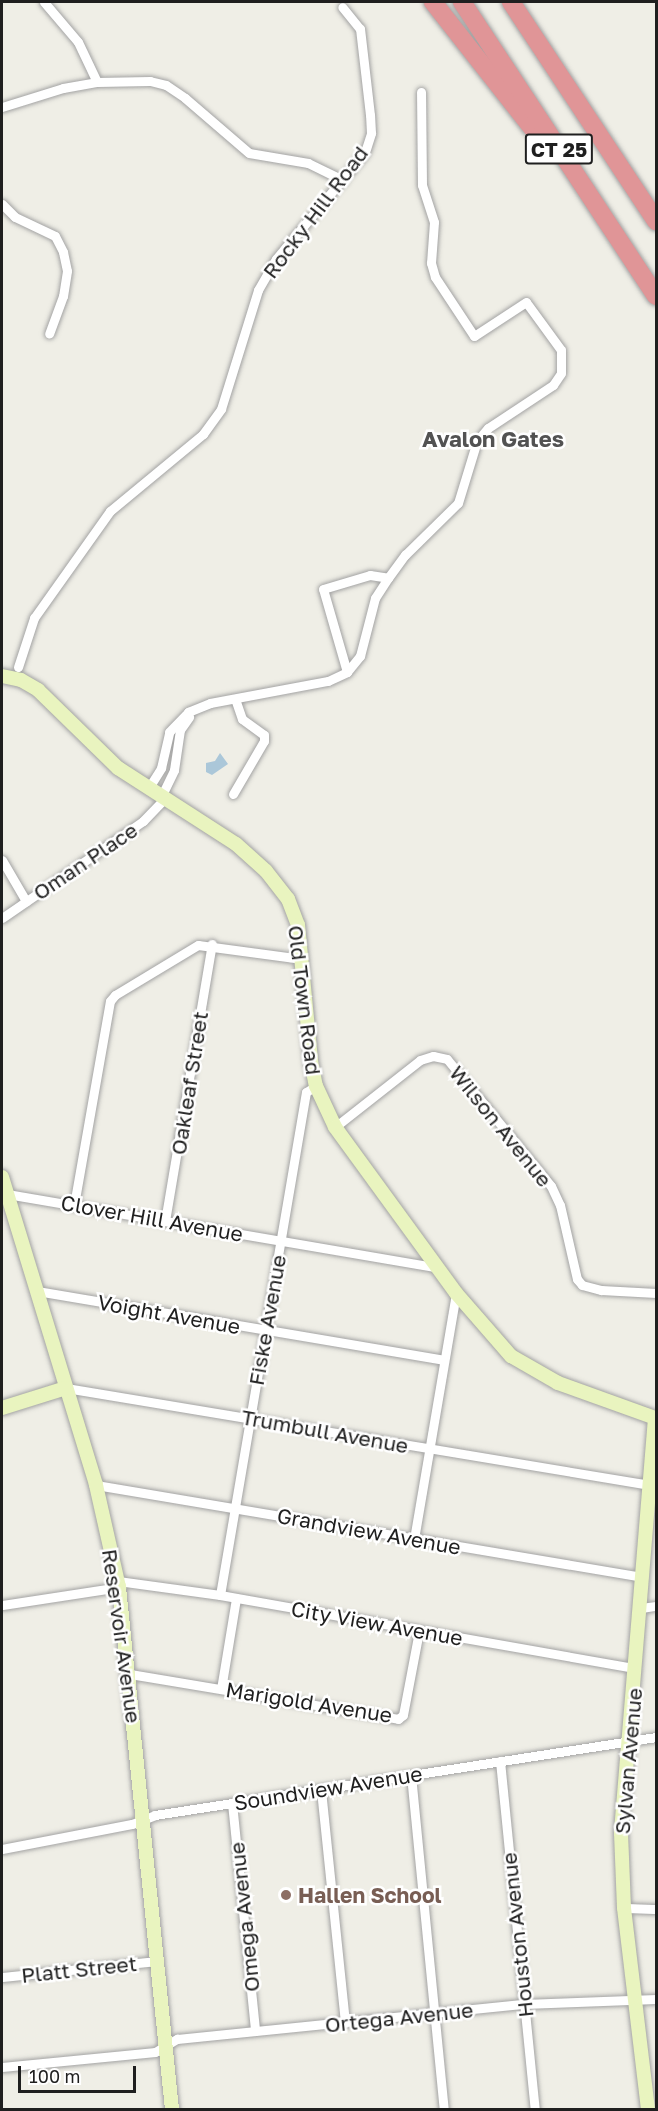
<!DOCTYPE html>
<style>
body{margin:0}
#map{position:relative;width:658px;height:2111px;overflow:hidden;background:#efeee6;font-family:"Golos Text",sans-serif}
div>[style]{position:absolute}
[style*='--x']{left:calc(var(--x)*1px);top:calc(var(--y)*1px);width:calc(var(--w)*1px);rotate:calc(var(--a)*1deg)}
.water>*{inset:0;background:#abc7d9}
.roads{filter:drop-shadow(0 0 2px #a3a3a3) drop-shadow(0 0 2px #a3a3a3)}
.street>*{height:9px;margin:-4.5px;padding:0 4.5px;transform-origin:4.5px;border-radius:4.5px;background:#fff}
.secondary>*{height:14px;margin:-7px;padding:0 7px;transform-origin:7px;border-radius:7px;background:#e9f4bf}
.highway>*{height:18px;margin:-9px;padding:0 9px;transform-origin:9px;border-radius:9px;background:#e09597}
.dots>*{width:16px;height:16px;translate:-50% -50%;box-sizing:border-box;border:3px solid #fff;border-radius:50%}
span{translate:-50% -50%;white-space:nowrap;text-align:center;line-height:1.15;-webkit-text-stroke:5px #fff;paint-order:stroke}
.shield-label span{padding:2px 4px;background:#fff;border:2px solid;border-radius:4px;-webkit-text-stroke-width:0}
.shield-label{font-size:20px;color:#1f1f1f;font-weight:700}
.street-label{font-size:21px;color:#1f1f1f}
.education-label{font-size:21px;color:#785e54;font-weight:700}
.left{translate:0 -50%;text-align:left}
.neighbourhood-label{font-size:22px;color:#525252;font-weight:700}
.frame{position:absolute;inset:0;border:3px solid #1f1f1f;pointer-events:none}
.scale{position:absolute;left:18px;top:2066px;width:118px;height:27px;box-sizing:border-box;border:3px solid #1f1f1f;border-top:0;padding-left:8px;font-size:18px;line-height:21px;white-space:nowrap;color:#1f1f1f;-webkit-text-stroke:4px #fff;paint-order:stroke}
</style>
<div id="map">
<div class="water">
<div style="clip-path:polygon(220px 753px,228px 764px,212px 775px,206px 772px,206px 763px,215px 761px)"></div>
</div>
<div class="roads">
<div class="street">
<div style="--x:44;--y:2;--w:52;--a:49.6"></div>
<div style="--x:78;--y:42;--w:44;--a:64.6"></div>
<div style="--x:2;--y:107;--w:64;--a:-17.3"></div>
<div style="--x:63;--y:88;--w:35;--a:-10"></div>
<div style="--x:97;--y:82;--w:53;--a:-1.1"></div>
<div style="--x:150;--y:81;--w:16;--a:14"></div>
<div style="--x:166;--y:85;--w:23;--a:34"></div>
<div style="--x:185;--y:98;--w:84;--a:40.7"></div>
<div style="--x:249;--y:153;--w:60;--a:9.6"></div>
<div style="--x:308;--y:163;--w:39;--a:26"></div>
<div style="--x:2;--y:204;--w:18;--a:45"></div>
<div style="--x:15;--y:217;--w:44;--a:25.4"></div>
<div style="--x:55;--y:236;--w:18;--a:63"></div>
<div style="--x:63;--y:252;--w:19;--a:78"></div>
<div style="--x:67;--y:271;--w:25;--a:99"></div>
<div style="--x:63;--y:296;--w:40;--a:110.2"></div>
<div style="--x:18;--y:667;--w:52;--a:-71.9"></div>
<div style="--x:34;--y:618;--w:131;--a:-54.6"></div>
<div style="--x:110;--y:511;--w:121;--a:-39.6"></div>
<div style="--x:203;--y:434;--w:31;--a:-54"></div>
<div style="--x:221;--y:409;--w:125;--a:-72.7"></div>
<div style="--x:258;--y:290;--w:36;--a:-60"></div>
<div style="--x:276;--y:259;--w:139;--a:-50.2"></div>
<div style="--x:365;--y:152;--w:20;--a:-72"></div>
<div style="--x:371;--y:133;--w:18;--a:-93"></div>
<div style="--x:370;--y:115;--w:87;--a:-96.6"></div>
<div style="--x:360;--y:29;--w:28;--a:-129"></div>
<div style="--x:347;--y:672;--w:86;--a:-106.1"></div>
<div style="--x:323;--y:589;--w:49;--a:-16.6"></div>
<div style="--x:370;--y:575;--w:18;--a:9"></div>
<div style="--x:148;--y:789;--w:25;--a:-58"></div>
<div style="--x:161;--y:768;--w:37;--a:-77"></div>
<div style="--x:169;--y:732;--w:28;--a:-46"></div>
<div style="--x:188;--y:712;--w:24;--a:-22"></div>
<div style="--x:210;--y:703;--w:120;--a:-10.6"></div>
<div style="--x:328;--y:681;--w:21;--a:-25"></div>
<div style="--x:347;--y:672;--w:21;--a:-51"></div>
<div style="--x:360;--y:656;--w:60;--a:-75.5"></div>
<div style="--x:375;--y:598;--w:24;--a:-57"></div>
<div style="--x:388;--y:578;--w:29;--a:-54"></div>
<div style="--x:405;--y:555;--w:74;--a:-44.5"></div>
<div style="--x:458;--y:503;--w:65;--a:-73"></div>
<div style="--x:477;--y:441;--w:17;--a:-50"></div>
<div style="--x:488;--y:428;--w:78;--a:-33.5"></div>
<div style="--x:553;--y:385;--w:14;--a:-56"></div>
<div style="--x:561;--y:373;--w:23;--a:-90"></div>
<div style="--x:561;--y:350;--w:59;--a:-126.1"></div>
<div style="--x:526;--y:302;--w:62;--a:146.8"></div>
<div style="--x:474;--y:336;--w:71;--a:-123.5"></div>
<div style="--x:435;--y:277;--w:15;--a:-106"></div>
<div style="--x:431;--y:263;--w:41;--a:-85.8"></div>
<div style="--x:434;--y:222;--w:39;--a:-108"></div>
<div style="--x:422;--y:185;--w:93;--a:-90.6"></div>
<div style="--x:233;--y:794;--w:61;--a:-59.7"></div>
<div style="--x:264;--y:741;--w:6;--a:-90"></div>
<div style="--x:264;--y:735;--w:27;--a:-144"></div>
<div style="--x:242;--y:719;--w:21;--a:-109"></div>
<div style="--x:161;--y:797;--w:30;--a:-64"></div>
<div style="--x:174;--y:770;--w:40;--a:-81.5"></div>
<div style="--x:180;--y:730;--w:16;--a:-55"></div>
<div style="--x:2;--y:860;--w:48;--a:59.7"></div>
<div style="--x:2;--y:918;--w:171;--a:-34.5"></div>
<div style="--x:143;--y:821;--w:30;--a:-46"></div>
<div style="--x:335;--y:1127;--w:108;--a:-38.2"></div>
<div style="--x:420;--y:1060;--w:14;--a:-17"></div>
<div style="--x:433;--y:1056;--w:14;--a:12"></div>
<div style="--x:447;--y:1059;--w:164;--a:50.7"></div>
<div style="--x:551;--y:1186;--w:21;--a:65"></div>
<div style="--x:560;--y:1205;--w:76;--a:77.1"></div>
<div style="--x:577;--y:1279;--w:8;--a:50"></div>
<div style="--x:582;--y:1285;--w:20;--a:15"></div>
<div style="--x:601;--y:1290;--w:55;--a:3.1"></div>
<div style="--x:7;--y:1194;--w:437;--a:9.7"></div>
<div style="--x:74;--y:1205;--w:207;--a:-80"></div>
<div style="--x:110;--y:1001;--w:8;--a:-50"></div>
<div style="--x:115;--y:995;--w:97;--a:-31.1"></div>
<div style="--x:198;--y:945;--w:105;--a:7.7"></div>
<div style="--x:165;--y:1221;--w:281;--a:-80.4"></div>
<div style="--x:37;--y:1291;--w:412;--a:9.6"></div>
<div style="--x:66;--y:1388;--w:592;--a:9.43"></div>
<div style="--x:96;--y:1485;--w:555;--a:9.55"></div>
<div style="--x:414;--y:1539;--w:250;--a:-80.3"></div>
<div style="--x:118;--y:1581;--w:103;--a:7.8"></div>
<div style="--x:220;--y:1595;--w:421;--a:10"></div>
<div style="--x:220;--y:1595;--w:510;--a:-80.3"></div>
<div style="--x:306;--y:1092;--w:12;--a:-31"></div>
<div style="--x:2;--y:1605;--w:118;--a:-8.7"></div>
<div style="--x:641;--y:1608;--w:15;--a:-8"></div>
<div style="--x:130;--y:1674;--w:272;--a:9.5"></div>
<div style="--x:398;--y:1719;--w:6;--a:-39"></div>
<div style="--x:403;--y:1715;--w:86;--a:-79.2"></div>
<div style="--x:221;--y:1689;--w:92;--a:-80.6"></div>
<div style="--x:500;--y:1761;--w:351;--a:84.3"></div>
<div style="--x:411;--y:1775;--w:337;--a:84.4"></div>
<div style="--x:321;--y:1790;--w:234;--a:84.1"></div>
<div style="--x:232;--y:1803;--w:229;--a:84.2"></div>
<div style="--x:2;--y:1849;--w:132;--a:-10.9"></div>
<div style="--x:132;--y:1824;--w:25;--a:-21"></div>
<div style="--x:155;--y:1815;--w:507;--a:-8.85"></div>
<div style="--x:624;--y:1908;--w:32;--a:2"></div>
<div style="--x:2;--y:1977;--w:156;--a:-5.9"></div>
<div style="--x:2;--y:2067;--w:154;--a:-5.6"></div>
<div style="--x:155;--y:2052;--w:26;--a:-31"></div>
<div style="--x:177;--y:2039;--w:349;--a:-5.8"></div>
<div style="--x:524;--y:2004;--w:132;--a:-2.2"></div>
</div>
<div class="secondary">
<div style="--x:2;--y:676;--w:19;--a:12"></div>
<div style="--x:21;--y:680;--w:20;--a:30"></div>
<div style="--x:38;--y:690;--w:112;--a:44.3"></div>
<div style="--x:118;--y:768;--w:140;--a:32.8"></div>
<div style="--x:236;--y:844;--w:40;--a:42"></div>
<div style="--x:266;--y:871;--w:36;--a:52"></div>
<div style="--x:288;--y:899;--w:28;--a:69"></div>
<div style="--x:298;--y:925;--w:137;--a:84.5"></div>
<div style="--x:311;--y:1061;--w:25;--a:79"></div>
<div style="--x:316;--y:1086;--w:45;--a:65.1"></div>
<div style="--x:335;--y:1127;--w:205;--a:53.9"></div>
<div style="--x:456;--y:1293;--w:84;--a:48.9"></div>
<div style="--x:511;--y:1356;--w:54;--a:29.9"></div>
<div style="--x:558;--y:1383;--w:103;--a:19.8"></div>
<div style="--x:655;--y:1418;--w:416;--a:94.7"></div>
<div style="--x:621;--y:1833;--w:75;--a:87.7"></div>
<div style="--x:624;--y:1908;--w:203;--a:83.2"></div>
<div style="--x:2;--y:1177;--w:322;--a:73"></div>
<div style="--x:96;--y:1485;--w:105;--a:77.3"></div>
<div style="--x:119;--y:1587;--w:526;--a:84.21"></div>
<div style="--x:2;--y:1408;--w:67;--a:-17.4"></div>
</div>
<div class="highway">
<div style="--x:433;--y:2;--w:160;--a:51.8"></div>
<div style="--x:462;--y:2;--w:352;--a:56.6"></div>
<div style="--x:511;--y:2;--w:263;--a:56.5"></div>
</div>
</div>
<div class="dots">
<div style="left:286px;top:1895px;background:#8d6e63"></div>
</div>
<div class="shield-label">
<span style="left:559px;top:149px">CT 25</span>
</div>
<div class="street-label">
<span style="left:315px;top:212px;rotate:-53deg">Rocky Hill Road</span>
<span style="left:85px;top:861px;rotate:-34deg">Oman Place</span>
<span style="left:305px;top:1000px;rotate:83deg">Old Town Road</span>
<span style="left:189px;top:1083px;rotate:-81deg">Oakleaf Street</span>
<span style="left:501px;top:1126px;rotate:51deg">Wilson Avenue</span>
<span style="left:152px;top:1218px;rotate:10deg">Clover Hill Avenue</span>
<span style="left:169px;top:1314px;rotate:10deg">Voight Avenue</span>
<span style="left:267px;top:1320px;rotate:-80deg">Fiske Avenue</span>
<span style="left:325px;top:1431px;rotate:10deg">Trumbull Avenue</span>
<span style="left:369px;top:1531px;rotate:10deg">Grandview Avenue</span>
<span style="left:377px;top:1623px;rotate:10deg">City View Avenue</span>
<span style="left:122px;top:1636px;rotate:82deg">Reservoir Avenue</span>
<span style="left:309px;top:1702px;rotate:9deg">Marigold Avenue</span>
<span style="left:628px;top:1761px;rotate:-85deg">Sylvan Avenue</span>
<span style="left:328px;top:1788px;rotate:-9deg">Soundview Avenue</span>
<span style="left:244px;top:1917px;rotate:-96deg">Omega Avenue</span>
<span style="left:517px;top:1935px;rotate:-96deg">Houston Avenue</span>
<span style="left:79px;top:1969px;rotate:-6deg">Platt Street</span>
<span style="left:399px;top:2017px;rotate:-6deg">Ortega Avenue</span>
</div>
<div class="education-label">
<span class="left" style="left:298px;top:1895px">Hallen School</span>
</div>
<div class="neighbourhood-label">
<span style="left:493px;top:439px">Avalon Gates</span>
</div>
<div class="frame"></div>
<div class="scale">100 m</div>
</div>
